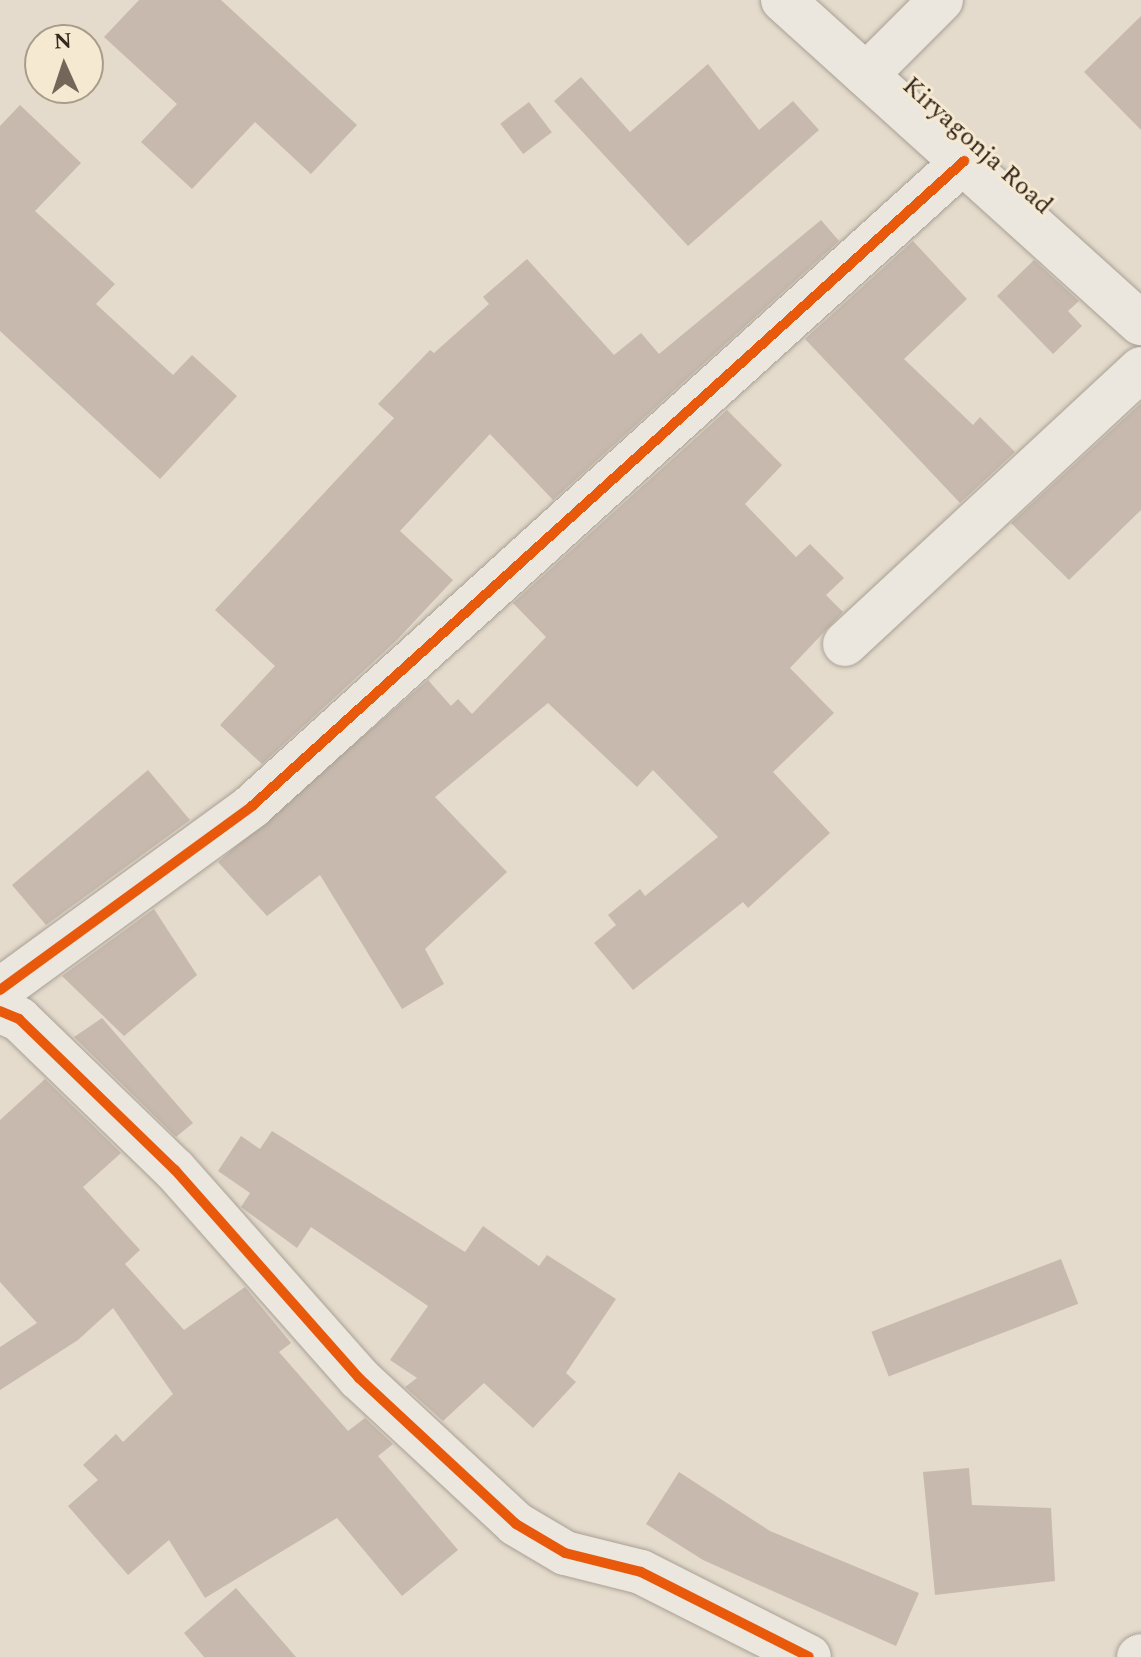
<!DOCTYPE html>
<style>
body{margin:0}
#map{position:relative;width:1141px;height:1657px;overflow:hidden;background:#e4dbcc;font-family:Spectral,serif}
div>[style]{position:absolute}
[style*='--x']{left:calc(var(--x)*1px);top:calc(var(--y)*1px);width:calc(var(--w)*1px);rotate:calc(var(--a)*1deg)}
.building>*{inset:0;background:#c7b9ad;transform-origin:0 0}
.roads{filter:drop-shadow(0 0 2px #a9a095) drop-shadow(0 0 2px #a9a095)}
.minor>*{height:44px;margin:-22px;padding:0 22px;transform-origin:22px;border-radius:22px;background:#ece7de}
.cycleway>*{height:10px;margin:-5px;padding:0 5px;transform-origin:5px;border-radius:5px;background:#e8590c}
span{translate:-50% -50%;white-space:nowrap;text-align:center;line-height:1.15;-webkit-text-stroke:6px #f5e9d1;paint-order:stroke}
.street-label{font-size:26px;color:#37281d}
.north{position:absolute;left:24px;top:24px;width:80px;height:80px;box-sizing:border-box;background:#f5e9d1;border:2px solid #a99c89;border-radius:50%;rotate:357deg;font-size:22px;font-weight:700;line-height:32px;text-align:center;color:#37281d}
.north::after{content:'';display:block;margin:auto;width:28px;height:36px;background:#74675a;clip-path:polygon(50% 0,100% 100%,50% 72%,0 100%)}
</style>
<div id="map">
<div class="building">
<div style="clip-path:polygon(139px 0,221px 0,357px 125px,311px 174px,255px 122px,192px 189px,141px 142px,177px 104px,104px 37px)"></div>
<div style="clip-path:polygon(1141px 16px,1141px 130px,1084px 72px)"></div>
<div style="clip-path:polygon(708px 64px,759px 130px,793px 101px,819px 130px,688px 246px,554px 101px,581px 77px,630px 132px)"></div>
<div style="left:529px;top:102px;width:38px;height:36px;rotate:53deg"></div>
<div style="clip-path:polygon(20px 105px,81px 163px,35px 211px,115px 284px,96px 304px,173px 375px,192px 355px,237px 396px,160px 479px,0 331px,0 126px)"></div>
<div style="clip-path:polygon(821px 220px,839px 241px,553px 500px,490px 434px,400px 531px,453px 580px,396px 641px,262px 764px,220px 725px,275px 666px,215px 610px,394px 418px,378px 404px,430px 350px,434px 353px,489px 304px,483px 297px,527px 259px,614px 355px,641px 333px,659px 354px)"></div>
<div style="clip-path:polygon(913px 241px,967px 299px,904px 359px,973px 425px,980px 417px,1015px 452px,960px 503px,805px 339px)"></div>
<div style="clip-path:polygon(1034px 260px,1079px 301px,1068px 311px,1082px 326px,1053px 354px,997px 296px)"></div>
<div style="clip-path:polygon(1141px 403px,1141px 510px,1069px 580px,1011px 523px)"></div>
<div style="clip-path:polygon(727px 410px,782px 465px,745px 504px,796px 557px,810px 544px,844px 578px,826px 595px,843px 612px,790px 668px,834px 713px,773px 772px,830px 833px,748px 908px,743px 902px,633px 990px,594px 943px,616px 925px,608px 915px,640px 889px,645px 896px,718px 837px,653px 770px,637px 787px,548px 703px,435px 797px,507px 872px,425px 949px,444px 984px,402px 1009px,320px 875px,267px 916px,218px 862px,428px 680px,451px 706px,458px 699px,472px 714px,546px 637px,513px 603px)"></div>
<div style="clip-path:polygon(148px 770px,190px 820px,46px 925px,12px 885px)"></div>
<div style="clip-path:polygon(154px 909px,197px 975px,124px 1036px,62px 976px)"></div>
<div style="clip-path:polygon(102px 1018px,193px 1123px,176px 1137px,74px 1037px)"></div>
<div style="clip-path:polygon(45px 1079px,121px 1153px,83px 1187px,140px 1250px,125px 1264px,184px 1330px,245px 1287px,291px 1343px,279px 1352px,348px 1431px,365px 1418px,393px 1444px,378px 1456px,458px 1550px,402px 1596px,337px 1518px,205px 1598px,169px 1540px,128px 1575px,68px 1506px,98px 1480px,83px 1465px,116px 1434px,123px 1442px,173px 1394px,113px 1308px,78px 1340px,0 1390px,0 1347px,37px 1323px,0 1282px,0 1120px)"></div>
<div style="clip-path:polygon(272px 1131px,465px 1252px,483px 1226px,539px 1266px,547px 1255px,616px 1299px,566px 1373px,576px 1382px,533px 1428px,484px 1383px,443px 1421px,405px 1387px,417px 1378px,390px 1360px,428px 1306px,311px 1227px,297px 1248px,241px 1207px,250px 1193px,218px 1171px,241px 1136px,260px 1149px)"></div>
<div style="left:1061px;top:1259px;width:48px;height:203px;rotate:69deg"></div>
<div style="clip-path:polygon(969px 1468px,972px 1505px,1051px 1508px,1055px 1581px,935px 1595px,923px 1472px)"></div>
<div style="clip-path:polygon(679px 1472px,770px 1531px,919px 1593px,896px 1646px,703px 1560px,646px 1524px)"></div>
<div style="clip-path:polygon(236px 1588px,296px 1657px,204px 1657px,184px 1633px)"></div>
</div>
<div class="roads">
<div class="minor">
<div style="--x:783;--y:0;--w:482;--a:42.1"></div>
<div style="--x:866;--y:75;--w:106;--a:-45"></div>
<div style="--x:845;--y:644;--w:404;--a:-42.9"></div>
<div style="--x:0;--y:990;--w:312;--a:-36.1"></div>
<div style="--x:252;--y:806;--w:961;--a:-42.17"></div>
<div style="--x:0;--y:1011;--w:21;--a:23"></div>
<div style="--x:19;--y:1019;--w:217;--a:44.1"></div>
<div style="--x:175;--y:1170;--w:278;--a:48.5"></div>
<div style="--x:359;--y:1378;--w:214;--a:42.9"></div>
<div style="--x:516;--y:1524;--w:57;--a:30.6"></div>
<div style="--x:565;--y:1553;--w:78;--a:14"></div>
<div style="--x:641;--y:1572;--w:188;--a:26.8"></div>
<div style="--x:1139;--y:1657;--w:2;--a:-27"></div>
</div>
</div>
<div class="cycleway">
<div style="--x:0;--y:990;--w:312;--a:-36.1"></div>
<div style="--x:252;--y:806;--w:961;--a:-42.17"></div>
<div style="--x:0;--y:1011;--w:21;--a:23"></div>
<div style="--x:19;--y:1019;--w:217;--a:44.1"></div>
<div style="--x:175;--y:1170;--w:278;--a:48.5"></div>
<div style="--x:359;--y:1378;--w:214;--a:42.9"></div>
<div style="--x:516;--y:1524;--w:57;--a:30.6"></div>
<div style="--x:565;--y:1553;--w:78;--a:14"></div>
<div style="--x:641;--y:1572;--w:188;--a:26.8"></div>
</div>
<div class="street-label">
<span style="left:977px;top:146px;rotate:42deg">Kiryagonja Road</span>
</div>
<div class="north">N</div>
</div>
